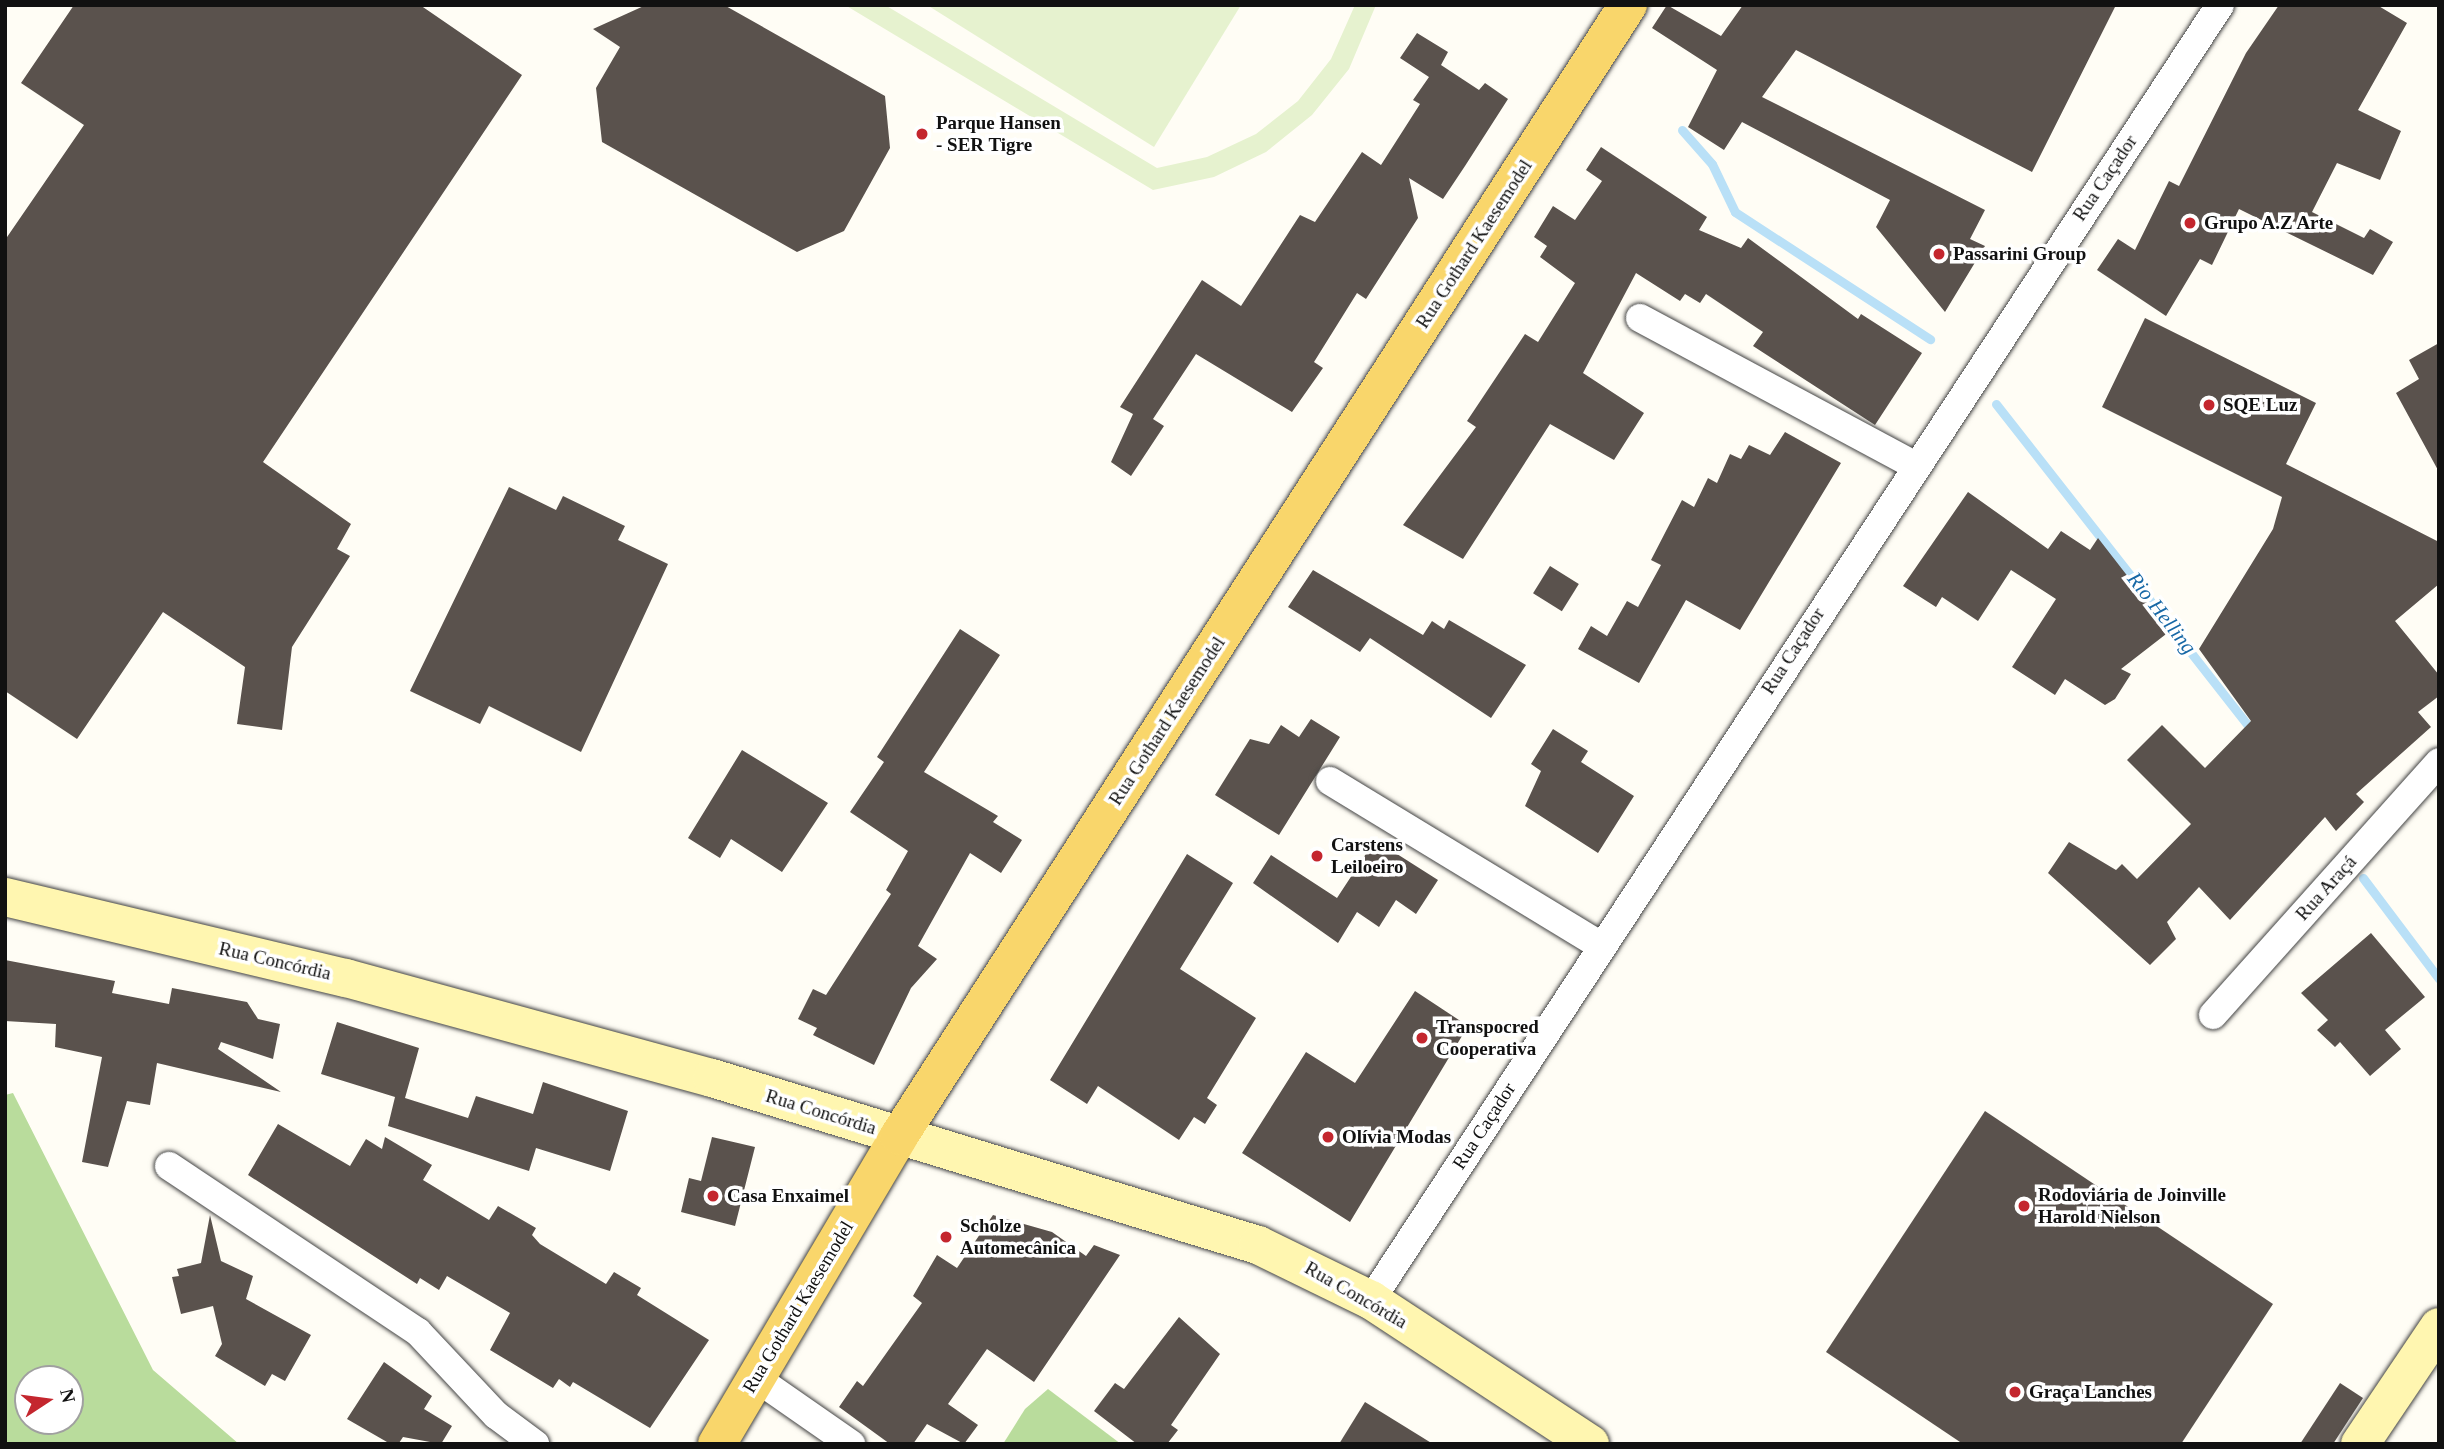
<!DOCTYPE html>
<meta charset="utf-8">
<style>
body{margin:0}
#map{position:relative;width:2444px;height:1449px;overflow:hidden;background:#fffdf5;font-family:"Times New Roman",serif}
div>[style]{position:absolute}
[style*='--x']{left:calc(var(--x)*1px);top:calc(var(--y)*1px);width:calc(var(--w)*1px);rotate:calc(var(--a)*1deg)}
.forest>*{inset:0;background:#b9dc9c}
.pitch>*{inset:0;background:#e6f2cf}
.stream>*{height:9px;margin:-4.5px;padding:0 4.5px;transform-origin:4.5px;border-radius:4.5px;background:#b9e0f7}
.building>*{inset:0;background:#5a524d;transform-origin:0 0}
.roads{filter:drop-shadow(0 0 2px #444) drop-shadow(0 0 2px #444)}
.street>*{height:28px;margin:-14px;padding:0 14px;transform-origin:14px;border-radius:14px;background:#fff}
.secondary>*{height:38px;margin:-19px;padding:0 19px;transform-origin:19px;border-radius:19px;background:#fff6b0}
.primary>*{height:38px;margin:-19px;padding:0 19px;transform-origin:19px;border-radius:19px;background:#f9d66b}
.dots>*{width:19px;height:19px;translate:-50% -50%;box-sizing:border-box;border:4px solid #fff;border-radius:50%}
span{translate:-50% -50%;white-space:nowrap;text-align:center;line-height:1.15;-webkit-text-stroke:7px #fff;paint-order:stroke}
.poi-label{font-size:19px;color:#111;font-weight:700}
.left{translate:0 -50%;text-align:left}
.street-label{font-size:19px;color:#111}
.water-label{font-size:21px;color:#1768a6;font-style:italic}
.frame{position:absolute;inset:0;border:7px solid #111;pointer-events:none}
.north{position:absolute;left:14px;top:1365px;width:70px;height:70px;box-sizing:border-box;background:#fff;border:2px solid #a0a0a0;border-radius:50%;rotate:77deg;font-size:19px;font-weight:700;line-height:28px;text-align:center;color:#111}
.north::after{content:'';display:block;margin:auto;width:24px;height:32px;background:#c4262e;clip-path:polygon(50% 0,100% 100%,50% 72%,0 100%)}
</style>
<div id="map">
<div class="forest">
<div style="clip-path:polygon(evenodd,13px 1093px,153px 1370px,239px 1444px,5px 1444px,5px 1095px,13px 1093px,28px 1379px,70px 1379px,70px 1421px,28px 1421px,28px 1379px)"></div>
<div style="clip-path:polygon(1048px 1389px,1121px 1444px,1003px 1444px,1025px 1409px)"></div>
</div>
<div class="pitch">
<div style="clip-path:polygon(845px 5px,885px 5px,1157px 168px,1207px 157px,1256px 134px,1298px 101px,1331px 59px,1355px 5px,1376px 5px,1349px 69px,1312px 115px,1266px 152px,1214px 177px,1153px 190px)"></div>
<div style="clip-path:polygon(927px 5px,1241px 5px,1154px 147px)"></div>
</div>
<div class="stream">
<div style="--x:1682;--y:130;--w:45;--a:48.6"></div>
<div style="--x:1712;--y:164;--w:53;--a:64.4"></div>
<div style="--x:1735;--y:212;--w:233;--a:33.1"></div>
<div style="--x:1996;--y:404;--w:418;--a:51.9"></div>
<div style="--x:2363;--y:878;--w:126;--a:53"></div>
</div>
<div class="building">
<div style="clip-path:polygon(74px 5px,420px 5px,522px 75px,263px 462px,351px 524px,337px 549px,350px 556px,292px 647px,282px 730px,237px 724px,245px 667px,163px 612px,77px 739px,5px 691px,5px 240px,84px 125px,21px 83px)"></div>
<div style="clip-path:polygon(646px 5px,724px 5px,885px 96px,890px 148px,844px 231px,797px 252px,602px 142px,596px 88px,620px 47px,593px 29px)"></div>
<div style="clip-path:polygon(1667px 5px,1721px 36px,1743px 5px,2116px 5px,2032px 172px,1796px 50px,1762px 97px,1985px 210px,1970px 239px,1985px 246px,1945px 312px,1876px 227px,1890px 200px,1742px 122px,1724px 150px,1688px 127px,1717px 70px,1652px 28px)"></div>
<div style="clip-path:polygon(2279px 5px,2377px 5px,2407px 23px,2358px 110px,2401px 131px,2380px 180px,2337px 163px,2312px 212px,2364px 238px,2370px 229px,2393px 242px,2373px 275px,2239px 209px,2212px 265px,2200px 259px,2166px 316px,2097px 270px,2118px 239px,2135px 250px,2169px 181px,2179px 186px,2246px 53px)"></div>
<div style="clip-path:polygon(1417px 33px,1448px 52px,1441px 65px,1479px 90px,1485px 83px,1508px 99px,1465px 166px,1443px 199px,1409px 178px,1418px 218px,1366px 299px,1357px 293px,1314px 362px,1323px 368px,1292px 412px,1196px 354px,1153px 419px,1164px 426px,1131px 476px,1111px 462px,1133px 414px,1120px 407px,1202px 280px,1241px 306px,1300px 215px,1315px 222px,1362px 152px,1381px 165px,1420px 104px,1413px 100px,1429px 77px,1400px 58px)"></div>
<div style="clip-path:polygon(1601px 147px,1707px 217px,1699px 230px,1741px 248px,1748px 238px,1858px 319px,1861px 314px,1922px 353px,1875px 425px,1753px 346px,1763px 332px,1706px 294px,1700px 303px,1685px 294px,1680px 301px,1636px 273px,1583px 373px,1644px 413px,1614px 460px,1550px 424px,1463px 559px,1403px 525px,1476px 427px,1467px 421px,1525px 334px,1538px 342px,1575px 283px,1540px 257px,1547px 246px,1534px 237px,1553px 206px,1575px 220px,1602px 181px,1586px 170px)"></div>
<div style="clip-path:polygon(2145px 318px,2316px 403px,2286px 464px,2439px 542px,2439px 584px,2395px 621px,2439px 675px,2439px 696px,2418px 712px,2431px 727px,2356px 794px,2364px 802px,2336px 831px,2325px 817px,2230px 920px,2199px 887px,2167px 922px,2176px 939px,2150px 965px,2048px 873px,2069px 842px,2116px 870px,2122px 864px,2137px 879px,2191px 824px,2127px 760px,2162px 725px,2205px 768px,2251px 721px,2199px 649px,2273px 529px,2282px 497px,2102px 407px)"></div>
<div style="clip-path:polygon(2439px 343px,2439px 472px,2396px 393px,2419px 379px,2409px 360px)"></div>
<div style="clip-path:polygon(1785px 432px,1841px 463px,1740px 630px,1686px 600px,1639px 683px,1578px 649px,1591px 626px,1607px 636px,1627px 601px,1638px 607px,1661px 565px,1651px 560px,1682px 500px,1694px 507px,1708px 478px,1717px 483px,1730px 454px,1741px 459px,1749px 445px,1770px 455px)"></div>
<div style="clip-path:polygon(509px 487px,556px 510px,563px 496px,625px 526px,618px 540px,668px 564px,581px 752px,489px 706px,480px 724px,410px 691px)"></div>
<div style="clip-path:polygon(1968px 492px,2048px 549px,2061px 531px,2090px 550px,2098px 538px,2170px 631px,2121px 669px,2131px 674px,2115px 699px,2105px 705px,2065px 679px,2055px 695px,2012px 667px,2056px 599px,2011px 570px,1978px 621px,1942px 597px,1936px 607px,1903px 586px)"></div>
<div style="left:1550px;top:566px;width:34px;height:32px;rotate:32deg"></div>
<div style="clip-path:polygon(1313px 570px,1423px 635px,1432px 621px,1444px 629px,1449px 620px,1526px 665px,1491px 718px,1370px 638px,1360px 652px,1288px 607px)"></div>
<div style="clip-path:polygon(960px 629px,1000px 655px,924px 772px,998px 816px,993px 822px,1022px 840px,1001px 873px,970px 853px,918px 946px,937px 959px,911px 988px,874px 1065px,813px 1035px,817px 1028px,798px 1019px,813px 989px,826px 995px,891px 894px,886px 890px,908px 851px,850px 812px,884px 762px,877px 757px)"></div>
<div style="clip-path:polygon(1311px 719px,1340px 737px,1279px 835px,1215px 795px,1250px 739px,1269px 744px,1281px 725px,1299px 737px)"></div>
<div style="clip-path:polygon(1553px 729px,1588px 751px,1581px 762px,1634px 796px,1598px 853px,1525px 806px,1541px 771px,1531px 764px)"></div>
<div style="clip-path:polygon(742px 750px,828px 803px,782px 872px,731px 839px,720px 858px,688px 838px)"></div>
<div style="clip-path:polygon(1375px 840px,1438px 880px,1416px 914px,1396px 900px,1379px 927px,1357px 912px,1338px 943px,1253px 883px,1271px 855px,1337px 898px)"></div>
<div style="clip-path:polygon(1187px 854px,1233px 883px,1180px 969px,1256px 1018px,1207px 1098px,1217px 1105px,1205px 1124px,1194px 1117px,1179px 1140px,1098px 1086px,1087px 1104px,1050px 1080px)"></div>
<div style="clip-path:polygon(2371px 933px,2425px 997px,2385px 1030px,2401px 1049px,2370px 1076px,2340px 1042px,2335px 1047px,2317px 1030px,2328px 1020px,2301px 993px)"></div>
<div style="clip-path:polygon(5px 960px,115px 981px,112px 993px,169px 1004px,172px 988px,247px 1002px,258px 1019px,280px 1024px,273px 1059px,221px 1042px,218px 1049px,281px 1092px,157px 1063px,150px 1105px,127px 1101px,108px 1167px,82px 1162px,102px 1057px,55px 1047px,56px 1024px,5px 1021px)"></div>
<div style="clip-path:polygon(1415px 991px,1468px 1026px,1350px 1222px,1242px 1153px,1306px 1052px,1355px 1083px)"></div>
<div style="clip-path:polygon(337px 1022px,419px 1048px,405px 1098px,468px 1118px,476px 1096px,533px 1114px,543px 1082px,628px 1111px,610px 1171px,536px 1148px,529px 1171px,388px 1126px,395px 1097px,321px 1074px)"></div>
<div style="clip-path:polygon(1985px 1111px,2273px 1304px,2181px 1444px,1963px 1444px,1826px 1352px)"></div>
<div style="clip-path:polygon(278px 1124px,350px 1166px,366px 1139px,382px 1149px,385px 1137px,432px 1165px,423px 1180px,489px 1220px,498px 1206px,536px 1228px,532px 1235px,540px 1244px,606px 1284px,614px 1272px,641px 1288px,637px 1295px,709px 1340px,650px 1428px,573px 1382px,570px 1387px,559px 1379px,553px 1388px,490px 1350px,510px 1313px,447px 1276px,439px 1290px,420px 1278px,417px 1284px,248px 1175px)"></div>
<div style="clip-path:polygon(712px 1137px,755px 1147px,735px 1226px,681px 1212px,689px 1178px,701px 1181px)"></div>
<div style="clip-path:polygon(210px 1215px,221px 1261px,253px 1276px,246px 1299px,311px 1335px,285px 1381px,272px 1374px,265px 1386px,215px 1356px,222px 1344px,213px 1306px,181px 1314px,172px 1277px,179px 1276px,177px 1269px,201px 1263px)"></div>
<div style="clip-path:polygon(993px 1215px,1052px 1232px,1086px 1256px,1094px 1245px,1120px 1255px,1034px 1382px,987px 1349px,948px 1404px,978px 1425px,964px 1444px,927px 1424px,913px 1444px,890px 1444px,839px 1407px,857px 1381px,863px 1386px,922px 1303px,913px 1296px,937px 1255px,957px 1268px)"></div>
<div style="clip-path:polygon(1179px 1317px,1220px 1354px,1171px 1425px,1178px 1430px,1167px 1444px,1137px 1444px,1094px 1411px,1115px 1383px,1124px 1389px)"></div>
<div style="clip-path:polygon(384px 1362px,432px 1396px,424px 1409px,452px 1426px,441px 1444px,403px 1437px,399px 1443px,387px 1442px,347px 1419px)"></div>
<div style="clip-path:polygon(2340px 1383px,2363px 1398px,2333px 1444px,2300px 1444px)"></div>
<div style="clip-path:polygon(1365px 1402px,1433px 1444px,1339px 1444px)"></div>
</div>
<div class="roads">
<div class="street">
<div style="--x:1640;--y:318;--w:311;--a:28.2"></div>
<div style="--x:1330;--y:781;--w:317;--a:31.3"></div>
<div style="--x:2213;--y:1015;--w:339;--a:-48.2"></div>
<div style="--x:169;--y:1166;--w:299;--a:33.7"></div>
<div style="--x:418;--y:1332;--w:114;--a:46.8"></div>
<div style="--x:496;--y:1415;--w:49;--a:36.6"></div>
<div style="--x:1371;--y:1300;--w:1548;--a:-56.75"></div>
<div style="--x:756;--y:1378;--w:116;--a:34.8"></div>
</div>
<div class="secondary">
<div style="--x:5;--y:897;--w:350;--a:13.4"></div>
<div style="--x:346;--y:978;--w:379;--a:15.3"></div>
<div style="--x:712;--y:1078;--w:571;--a:17.01"></div>
<div style="--x:1258;--y:1245;--w:126;--a:26"></div>
<div style="--x:1371;--y:1300;--w:262;--a:33.3"></div>
<div style="--x:2360;--y:1444;--w:141;--a:-56"></div>
</div>
<div class="primary">
<div style="--x:717;--y:1444;--w:358;--a:-59.4"></div>
<div style="--x:899;--y:1136;--w:1346;--a:-57.2"></div>
</div>
</div>
<div class="dots">
<div style="left:922px;top:134px;background:#c4262e"></div>
<div style="left:2190px;top:223px;background:#c4262e"></div>
<div style="left:1939px;top:254px;background:#c4262e"></div>
<div style="left:2209px;top:405px;background:#c4262e"></div>
<div style="left:1317px;top:856px;background:#c4262e"></div>
<div style="left:1422px;top:1038px;background:#c4262e"></div>
<div style="left:1328px;top:1137px;background:#c4262e"></div>
<div style="left:713px;top:1196px;background:#c4262e"></div>
<div style="left:2024px;top:1206px;background:#c4262e"></div>
<div style="left:946px;top:1237px;background:#c4262e"></div>
<div style="left:2015px;top:1392px;background:#c4262e"></div>
</div>
<div class="poi-label">
<span class="left" style="left:936px;top:134px">Parque Hansen<br>- SER Tigre</span>
<span class="left" style="left:2204px;top:223px">Grupo A.Z Arte</span>
<span class="left" style="left:1953px;top:254px">Passarini Group</span>
<span class="left" style="left:2223px;top:405px">SQE Luz</span>
<span class="left" style="left:1331px;top:856px">Carstens<br>Leiloeiro</span>
<span class="left" style="left:1436px;top:1038px">Transpocred<br>Cooperativa</span>
<span class="left" style="left:1342px;top:1137px">Olívia Modas</span>
<span class="left" style="left:2038px;top:1206px">Rodoviária de Joinville<br>Harold Nielson</span>
<span class="left" style="left:727px;top:1196px">Casa Enxaimel</span>
<span class="left" style="left:960px;top:1237px">Scholze<br>Automecânica</span>
<span class="left" style="left:2029px;top:1392px">Graça Lanches</span>
</div>
<div class="street-label">
<span style="left:2105px;top:178px;rotate:-56deg">Rua Caçador</span>
<span style="left:1474px;top:244px;rotate:-57deg">Rua Gothard Kaesemodel</span>
<span style="left:1793px;top:651px;rotate:-57deg">Rua Caçador</span>
<span style="left:1167px;top:721px;rotate:-57deg">Rua Gothard Kaesemodel</span>
<span style="left:2326px;top:888px;rotate:-48deg">Rua Araçá</span>
<span style="left:275px;top:961px;rotate:13deg">Rua Concórdia</span>
<span style="left:821px;top:1112px;rotate:17deg">Rua Concórdia</span>
<span style="left:1484px;top:1126px;rotate:-57deg">Rua Caçador</span>
<span style="left:1356px;top:1295px;rotate:30deg">Rua Concórdia</span>
<span style="left:798px;top:1307px;rotate:-59deg">Rua Gothard Kaesemodel</span>
</div>
<div class="water-label">
<span style="left:2162px;top:613px;rotate:52deg">Rio Helling</span>
</div>
<div class="frame"></div>
<div class="north">N</div>
</div>
